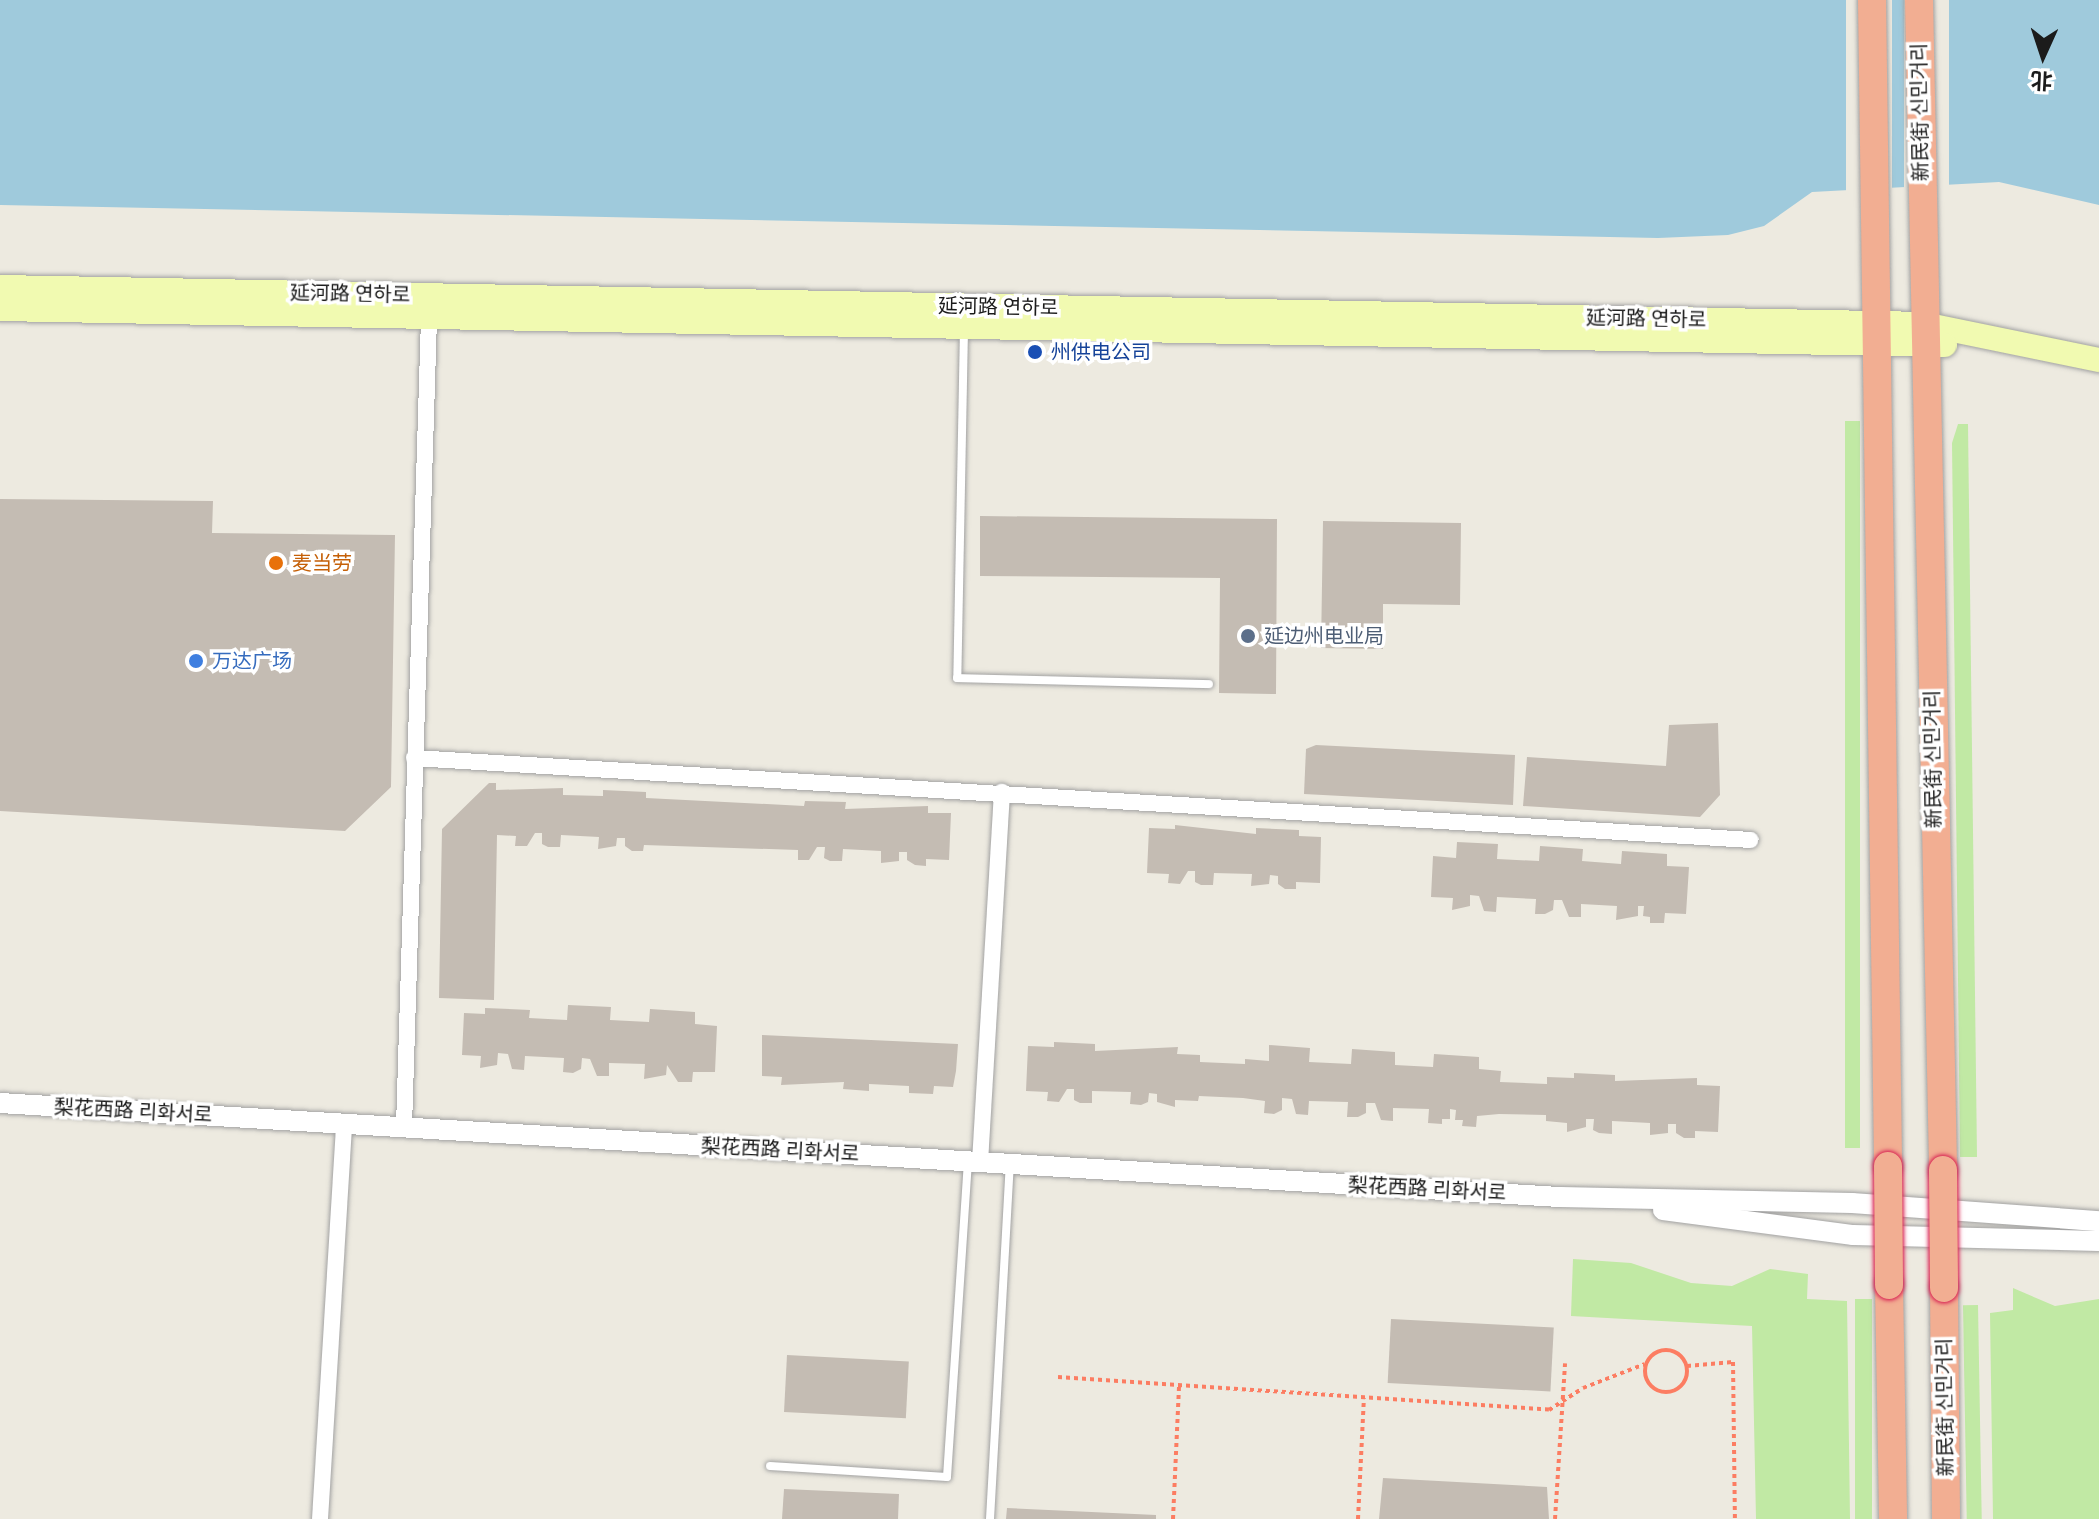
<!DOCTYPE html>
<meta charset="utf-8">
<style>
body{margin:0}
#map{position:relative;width:2099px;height:1519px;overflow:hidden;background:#edeae0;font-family:"Nunito Sans","Noto Sans SC","Noto Sans KR",sans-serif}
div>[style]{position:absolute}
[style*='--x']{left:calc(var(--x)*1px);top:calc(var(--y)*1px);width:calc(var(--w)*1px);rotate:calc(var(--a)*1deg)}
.grass>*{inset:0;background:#c1e9a4;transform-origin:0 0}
.water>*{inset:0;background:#9fcadc}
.pier>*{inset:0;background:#edeae0;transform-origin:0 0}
.building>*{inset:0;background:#c4bcb3;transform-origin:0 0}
.path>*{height:4px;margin-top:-2px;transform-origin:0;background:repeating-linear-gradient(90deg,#fc7d62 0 4px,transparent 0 8px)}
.path>.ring{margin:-2px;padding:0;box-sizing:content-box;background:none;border:4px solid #fc7d62;border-radius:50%}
.roads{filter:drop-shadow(0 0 2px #a2a2a2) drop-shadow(0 0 2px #a2a2a2)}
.service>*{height:8px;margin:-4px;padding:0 4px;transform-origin:4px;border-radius:4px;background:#fff}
.minor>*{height:16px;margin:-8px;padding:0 8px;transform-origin:8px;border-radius:8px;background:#fff}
.tertiary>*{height:20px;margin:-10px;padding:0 10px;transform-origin:10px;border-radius:10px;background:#fff}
.secondary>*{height:24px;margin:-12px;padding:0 12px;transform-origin:12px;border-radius:12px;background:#f1fab1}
.trunk>*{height:28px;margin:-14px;padding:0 14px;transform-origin:14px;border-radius:14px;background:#f2ae92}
.bridges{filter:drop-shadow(0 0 2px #d82052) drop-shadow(0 0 2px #d82052)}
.trunk-bridge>*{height:28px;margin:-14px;padding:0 14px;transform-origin:14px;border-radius:14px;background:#f2ae92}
.dots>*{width:22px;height:22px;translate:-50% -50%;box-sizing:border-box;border:4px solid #fff;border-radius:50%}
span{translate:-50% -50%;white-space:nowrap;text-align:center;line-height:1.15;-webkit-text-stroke:7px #fff;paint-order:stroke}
.street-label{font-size:20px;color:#1b1b1b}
.transit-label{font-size:20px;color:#164399}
.left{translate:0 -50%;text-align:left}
.food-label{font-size:20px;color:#c56008}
.service-label{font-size:20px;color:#4e5e75}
.shop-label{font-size:20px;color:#366cbe}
.north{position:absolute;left:2003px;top:16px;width:80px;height:80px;-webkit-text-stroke:6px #fff;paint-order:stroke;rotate:183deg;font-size:22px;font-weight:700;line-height:32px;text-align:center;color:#1b1b1b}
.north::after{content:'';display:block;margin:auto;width:28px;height:36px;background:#1b1b1b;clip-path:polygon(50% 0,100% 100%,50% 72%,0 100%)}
</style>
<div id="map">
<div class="grass">
<div style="left:1845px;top:421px;width:15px;height:727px"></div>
<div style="clip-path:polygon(1958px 424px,1968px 424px,1977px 1157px,1960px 1157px,1952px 443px)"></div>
<div style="clip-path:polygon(1573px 1259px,1631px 1263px,1691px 1283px,1732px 1286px,1770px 1269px,1808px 1274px,1807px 1299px,1847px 1301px,1850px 1519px,1756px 1519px,1752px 1326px,1571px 1316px)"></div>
<div style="clip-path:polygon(2013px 1288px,2055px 1306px,2099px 1299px,2099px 1519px,1993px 1519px,1990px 1313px,2013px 1310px)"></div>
<div style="left:1855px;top:1299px;width:17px;height:220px"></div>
<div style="left:1978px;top:1305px;width:214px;height:15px;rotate:89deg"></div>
</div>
<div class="water">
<div style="clip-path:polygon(0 0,2099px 0,2099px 205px,1999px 182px,1812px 192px,1764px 226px,1728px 235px,1658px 238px,0 205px)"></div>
</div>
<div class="pier">
<div style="left:1846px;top:0;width:46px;height:193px"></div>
<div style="left:1904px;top:0;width:45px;height:189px"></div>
</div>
<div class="building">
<div style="clip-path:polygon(0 499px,213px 501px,212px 533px,395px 535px,391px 787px,345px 831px,0 811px)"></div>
<div style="clip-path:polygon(980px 516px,1277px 519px,1276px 694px,1219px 693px,1220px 578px,980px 576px)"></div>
<div style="clip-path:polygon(1323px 521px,1461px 523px,1460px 605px,1383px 604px,1383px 649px,1321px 648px)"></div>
<div style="clip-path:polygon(1718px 723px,1720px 795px,1700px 817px,1523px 806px,1527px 757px,1666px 766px,1669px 725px)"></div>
<div style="clip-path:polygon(1316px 745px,1515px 755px,1513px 805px,1304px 794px,1306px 749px)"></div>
<div style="clip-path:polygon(489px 783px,496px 783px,496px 790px,563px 788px,563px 795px,603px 796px,603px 790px,646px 792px,646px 798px,804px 806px,805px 801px,846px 802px,845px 809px,928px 806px,928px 813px,951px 813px,949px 860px,926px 859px,926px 866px,915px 865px,907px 860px,907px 852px,899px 852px,899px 861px,881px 863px,881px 851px,843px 849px,842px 861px,830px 861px,824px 858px,825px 847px,817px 847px,809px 860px,798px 860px,798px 850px,644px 845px,643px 851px,632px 851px,625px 846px,625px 838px,617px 838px,616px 846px,598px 849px,599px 837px,561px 835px,560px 847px,548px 847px,542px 844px,542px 833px,535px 833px,527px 846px,515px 846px,516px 836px,497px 835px,494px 1000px,439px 998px,442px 829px)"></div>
<div style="clip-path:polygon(1175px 825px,1256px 834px,1256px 828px,1299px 830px,1299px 836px,1321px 837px,1320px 883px,1296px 882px,1296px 889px,1285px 889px,1278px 884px,1278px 876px,1270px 875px,1269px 884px,1251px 886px,1252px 874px,1214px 873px,1213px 885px,1201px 885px,1195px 882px,1195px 871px,1188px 871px,1180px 884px,1168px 883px,1169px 874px,1147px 873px,1149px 828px,1175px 829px)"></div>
<div style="clip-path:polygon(1457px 842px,1498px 844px,1497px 859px,1539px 861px,1540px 846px,1583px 849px,1582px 861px,1621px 864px,1622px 851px,1667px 854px,1667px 866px,1689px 867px,1686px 914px,1665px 913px,1664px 923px,1650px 923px,1650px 917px,1643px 916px,1644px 906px,1638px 906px,1638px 916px,1616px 920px,1617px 906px,1581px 904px,1581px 917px,1569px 917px,1562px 900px,1554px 900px,1553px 910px,1545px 914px,1535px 914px,1536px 899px,1497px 897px,1496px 912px,1484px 911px,1479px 896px,1470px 895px,1470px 906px,1452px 910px,1453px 898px,1431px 897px,1433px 856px,1456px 858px)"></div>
<div style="clip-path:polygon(568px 1005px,611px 1007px,610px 1020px,649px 1022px,650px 1009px,695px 1012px,695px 1024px,717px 1026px,715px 1072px,693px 1072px,692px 1082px,678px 1082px,667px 1065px,666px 1075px,644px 1079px,645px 1064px,609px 1063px,609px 1076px,597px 1076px,590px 1059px,582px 1058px,581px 1069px,573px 1073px,563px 1072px,564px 1058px,525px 1056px,524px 1070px,512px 1069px,508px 1054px,498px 1053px,497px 1065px,480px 1068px,481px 1056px,462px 1055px,464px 1013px,485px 1014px,485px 1008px,530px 1010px,529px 1018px,567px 1020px)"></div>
<div style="clip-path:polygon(762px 1035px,958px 1044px,956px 1071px,953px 1087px,934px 1086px,933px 1094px,909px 1093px,909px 1086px,869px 1084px,869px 1091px,843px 1089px,844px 1082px,781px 1085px,782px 1077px,762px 1076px)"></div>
<div style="clip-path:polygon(1054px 1042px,1095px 1044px,1095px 1051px,1178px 1047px,1177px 1054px,1200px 1055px,1200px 1062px,1245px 1064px,1245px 1059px,1269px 1061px,1269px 1045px,1310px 1048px,1309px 1062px,1351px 1064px,1352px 1049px,1395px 1052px,1395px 1065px,1433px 1067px,1434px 1054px,1479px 1057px,1479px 1069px,1501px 1071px,1500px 1082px,1547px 1084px,1547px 1077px,1574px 1078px,1574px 1073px,1615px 1075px,1615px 1081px,1697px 1078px,1697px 1085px,1720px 1086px,1718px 1132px,1695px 1131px,1695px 1138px,1684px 1138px,1676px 1133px,1676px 1124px,1668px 1124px,1668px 1133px,1650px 1135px,1650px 1123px,1612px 1121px,1612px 1134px,1599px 1133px,1593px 1130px,1594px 1119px,1586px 1119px,1586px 1127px,1567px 1132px,1567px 1123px,1546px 1121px,1546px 1115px,1499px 1114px,1477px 1116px,1476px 1127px,1462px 1126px,1463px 1120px,1455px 1120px,1456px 1110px,1450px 1109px,1450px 1119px,1442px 1119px,1442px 1124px,1428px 1123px,1429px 1109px,1393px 1108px,1393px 1121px,1381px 1120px,1375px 1103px,1366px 1103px,1366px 1113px,1358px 1117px,1347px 1117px,1348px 1102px,1309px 1101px,1308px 1115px,1296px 1114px,1292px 1099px,1282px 1098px,1282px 1110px,1274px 1114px,1264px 1113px,1265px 1101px,1243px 1098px,1199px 1096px,1198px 1101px,1175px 1100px,1175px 1107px,1157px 1102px,1157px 1094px,1149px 1093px,1148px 1102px,1141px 1105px,1130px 1104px,1131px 1092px,1092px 1091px,1092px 1103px,1080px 1103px,1074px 1100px,1074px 1089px,1067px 1089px,1059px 1102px,1047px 1101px,1048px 1092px,1026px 1091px,1028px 1046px,1054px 1047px)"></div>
<div style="left:1391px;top:1319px;width:163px;height:64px;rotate:3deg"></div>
<div style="left:787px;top:1355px;width:122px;height:57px;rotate:3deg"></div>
<div style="clip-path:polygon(1383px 1478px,1547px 1487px,1549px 1519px,1379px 1519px)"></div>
<div style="clip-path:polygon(784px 1489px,899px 1494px,898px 1519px,782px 1519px)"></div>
<div style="clip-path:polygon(1007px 1508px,1156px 1515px,1156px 1519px,1006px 1519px)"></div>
</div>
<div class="path">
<div class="ring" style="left:1645px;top:1350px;width:38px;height:38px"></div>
<div style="--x:1687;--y:1366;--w:46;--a:-5"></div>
<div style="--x:1733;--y:1362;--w:157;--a:89.3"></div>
<div style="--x:1058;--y:1377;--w:492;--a:3.8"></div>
<div style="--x:1549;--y:1410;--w:40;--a:-32.9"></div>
<div style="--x:1583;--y:1388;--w:66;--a:-21.2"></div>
<div style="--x:1173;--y:1519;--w:133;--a:-87.4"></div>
<div style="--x:1358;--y:1519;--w:121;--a:-87.2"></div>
<div style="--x:1555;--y:1519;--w:156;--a:-86.3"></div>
</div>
<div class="roads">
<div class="service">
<div style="--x:964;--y:329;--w:349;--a:91.1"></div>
<div style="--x:957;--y:678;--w:252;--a:1.4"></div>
<div style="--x:770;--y:1466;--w:177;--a:3.6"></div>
<div style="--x:947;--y:1477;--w:316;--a:-86.2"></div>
<div style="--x:990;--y:1519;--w:356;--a:-86.8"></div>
</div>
<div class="minor">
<div style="--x:414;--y:758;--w:1339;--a:3.51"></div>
<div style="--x:404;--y:1127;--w:809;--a:-88.23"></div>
<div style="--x:980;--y:1162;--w:371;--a:-86.6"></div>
<div style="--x:320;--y:1519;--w:396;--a:-86.5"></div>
</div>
<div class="tertiary">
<div style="--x:0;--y:1103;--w:1563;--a:3.45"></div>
<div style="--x:1560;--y:1197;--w:292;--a:1.2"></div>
<div style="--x:1852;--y:1203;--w:248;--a:4.2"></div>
<div style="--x:1663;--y:1210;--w:192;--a:7.5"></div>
<div style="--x:1853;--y:1235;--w:246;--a:1.4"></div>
</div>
<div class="secondary">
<div style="--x:0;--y:287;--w:1923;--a:1.1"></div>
<div style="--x:1923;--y:324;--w:180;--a:11.6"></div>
<div style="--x:0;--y:309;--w:1945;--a:1.06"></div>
</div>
<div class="trunk">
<div style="--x:1872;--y:0;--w:1166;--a:89.21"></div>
<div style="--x:1919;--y:0;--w:1170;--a:88.82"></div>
<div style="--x:1889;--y:1285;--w:234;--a:89"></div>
<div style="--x:1944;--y:1288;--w:231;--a:89.5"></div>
</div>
</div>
<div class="bridges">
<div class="trunk-bridge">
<div style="--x:1888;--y:1166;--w:119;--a:89.5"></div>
<div style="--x:1943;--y:1170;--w:118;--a:89.5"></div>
</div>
</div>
<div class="dots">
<div style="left:1035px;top:352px;background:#1a4fb4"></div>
<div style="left:276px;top:563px;background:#e8710a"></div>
<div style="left:1248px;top:636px;background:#5c6f8a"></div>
<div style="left:196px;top:661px;background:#3f7fe0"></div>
</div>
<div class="street-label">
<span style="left:1920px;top:112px;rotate:-91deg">新民街 신민거리</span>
<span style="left:350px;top:294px;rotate:1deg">延河路 연하로</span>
<span style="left:998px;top:307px;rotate:1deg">延河路 연하로</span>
<span style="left:1646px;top:319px;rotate:1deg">延河路 연하로</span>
<span style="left:1933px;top:759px;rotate:-91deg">新民街 신민거리</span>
<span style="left:133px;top:1111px;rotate:3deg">梨花西路 리화서로</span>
<span style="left:780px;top:1150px;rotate:3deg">梨花西路 리화서로</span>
<span style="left:1427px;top:1189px;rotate:3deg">梨花西路 리화서로</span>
<span style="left:1945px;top:1407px;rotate:-91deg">新民街 신민거리</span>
</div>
<div class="transit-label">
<span class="left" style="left:1051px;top:352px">州供电公司</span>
</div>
<div class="food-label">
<span class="left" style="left:292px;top:563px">麦当劳</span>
</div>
<div class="service-label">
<span class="left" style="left:1264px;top:636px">延边州电业局</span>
</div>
<div class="shop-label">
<span class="left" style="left:212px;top:661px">万达广场</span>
</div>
<div class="north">北</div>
</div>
